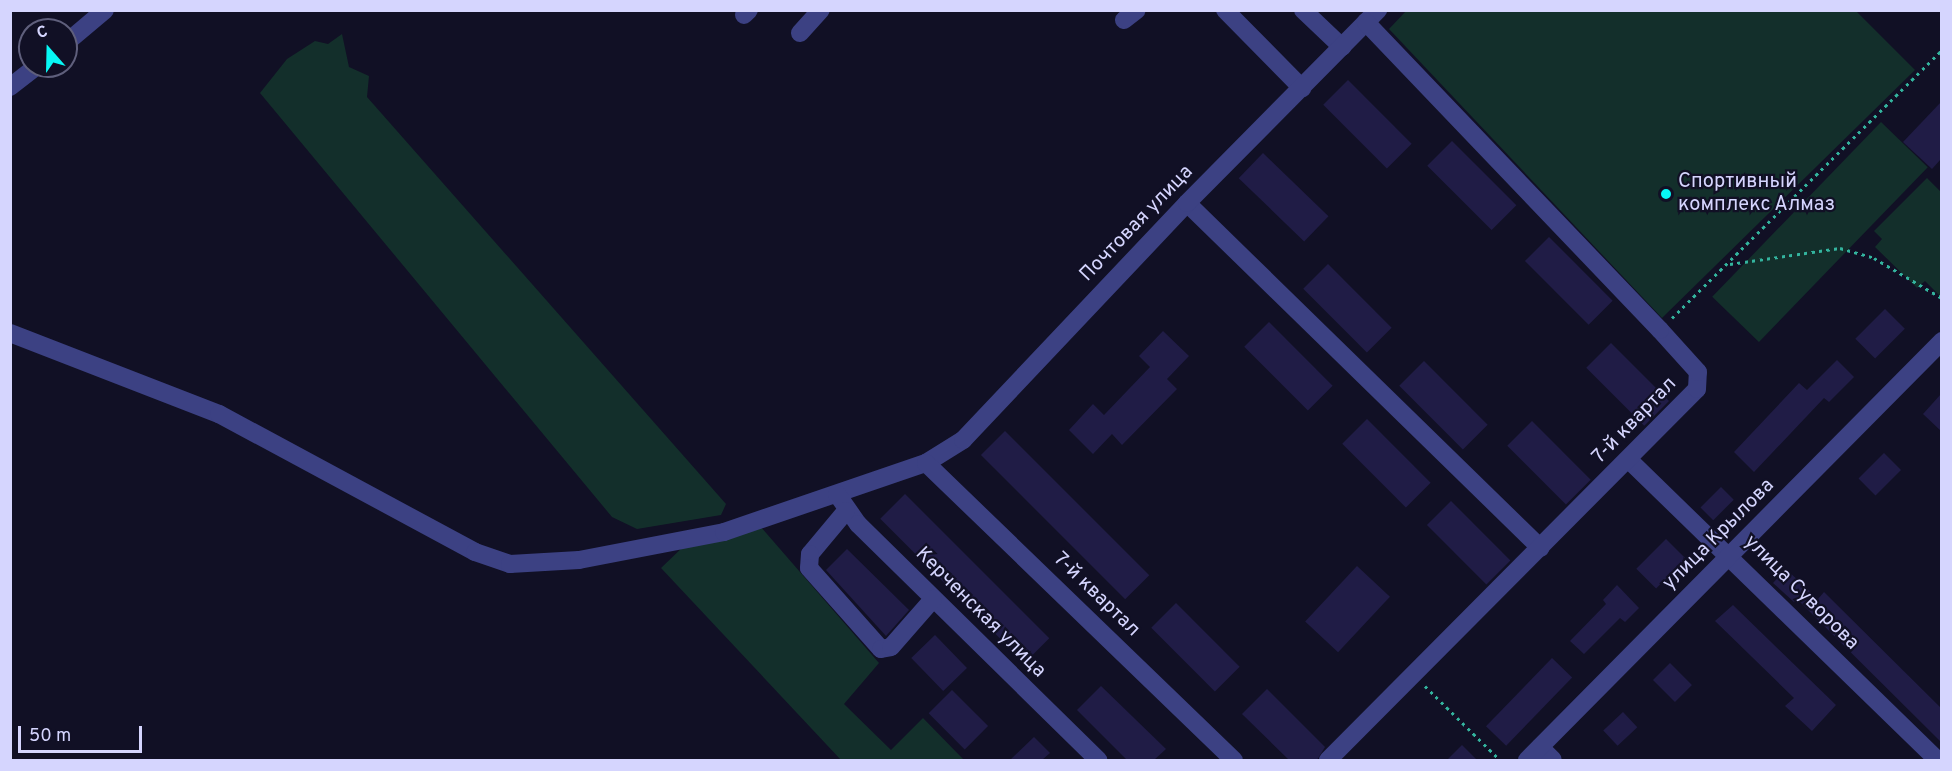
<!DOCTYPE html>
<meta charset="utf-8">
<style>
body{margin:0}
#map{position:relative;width:1952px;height:771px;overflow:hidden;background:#111025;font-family:Overpass,sans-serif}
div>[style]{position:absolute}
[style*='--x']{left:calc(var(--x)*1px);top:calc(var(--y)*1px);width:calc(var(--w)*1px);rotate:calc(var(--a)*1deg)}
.green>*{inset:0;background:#132f2b;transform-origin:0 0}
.building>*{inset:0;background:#201c46;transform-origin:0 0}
.path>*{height:3px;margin-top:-1.5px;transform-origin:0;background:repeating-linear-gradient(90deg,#33b49e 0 3px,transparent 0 7.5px)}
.minor>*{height:18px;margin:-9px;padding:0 9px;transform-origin:9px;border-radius:9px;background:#3c4183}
.dots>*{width:16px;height:16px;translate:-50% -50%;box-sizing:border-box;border:3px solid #111025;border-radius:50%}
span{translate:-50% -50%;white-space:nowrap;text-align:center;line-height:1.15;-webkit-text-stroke:4.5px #111025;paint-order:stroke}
.poi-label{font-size:20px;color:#d5d5fe}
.left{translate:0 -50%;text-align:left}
.street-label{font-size:20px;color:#d5d5fe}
.frame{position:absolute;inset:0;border:12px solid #d5d5fe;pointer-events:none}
.north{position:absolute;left:18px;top:18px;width:60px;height:60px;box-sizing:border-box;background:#111025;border:2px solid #5f5f7c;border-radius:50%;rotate:340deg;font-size:16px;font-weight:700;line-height:24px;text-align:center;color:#d5d5fe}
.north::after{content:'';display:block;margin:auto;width:21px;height:27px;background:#07f8f5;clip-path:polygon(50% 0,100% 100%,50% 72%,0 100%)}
.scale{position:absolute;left:18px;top:726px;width:124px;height:27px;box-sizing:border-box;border:3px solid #d5d5fe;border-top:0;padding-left:8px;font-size:18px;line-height:21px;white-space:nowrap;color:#d5d5fe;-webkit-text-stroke:4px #111025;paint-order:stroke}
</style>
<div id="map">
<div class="green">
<div style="clip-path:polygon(1407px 10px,1856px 11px,1915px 70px,1662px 318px,1389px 29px)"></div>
<div style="clip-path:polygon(342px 34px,349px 67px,369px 76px,367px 97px,726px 504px,721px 515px,637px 529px,612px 517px,260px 93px,287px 59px,315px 41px,328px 44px)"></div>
<div style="left:1881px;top:122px;width:65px;height:243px;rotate:44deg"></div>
<div style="clip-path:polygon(1927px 178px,1941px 192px,1941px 297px,1925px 281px,1917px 288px,1875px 247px,1882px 239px,1874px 231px)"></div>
<div style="clip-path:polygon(760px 526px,879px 663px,844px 704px,891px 750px,923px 718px,964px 760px,841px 760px,661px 568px,686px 544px)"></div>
</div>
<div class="building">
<div style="left:1348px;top:80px;width:90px;height:35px;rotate:45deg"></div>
<div style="clip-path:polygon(1941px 102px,1941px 159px,1932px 169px,1903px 142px)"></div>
<div style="left:1452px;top:141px;width:91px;height:35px;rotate:45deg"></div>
<div style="left:1263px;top:153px;width:91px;height:35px;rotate:44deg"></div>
<div style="left:1549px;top:237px;width:90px;height:34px;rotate:45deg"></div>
<div style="left:1328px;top:264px;width:90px;height:35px;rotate:45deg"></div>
<div style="left:1885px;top:309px;width:28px;height:42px;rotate:45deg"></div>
<div style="left:1269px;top:322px;width:90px;height:35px;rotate:45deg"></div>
<div style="clip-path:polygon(1163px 331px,1189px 356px,1167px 379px,1177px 389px,1122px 445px,1112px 434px,1093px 454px,1069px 430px,1093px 404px,1104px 415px,1150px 367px,1139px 356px)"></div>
<div style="left:1611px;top:343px;width:82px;height:35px;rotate:45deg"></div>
<div style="clip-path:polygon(1837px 360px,1854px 377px,1829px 402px,1824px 398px,1754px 472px,1734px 452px,1799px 383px,1807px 390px)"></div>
<div style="left:1424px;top:361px;width:90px;height:35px;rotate:45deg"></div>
<div style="clip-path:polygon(1941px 394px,1941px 431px,1923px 414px)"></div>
<div style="left:1367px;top:419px;width:90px;height:35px;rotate:45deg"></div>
<div style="left:1532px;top:421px;width:83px;height:35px;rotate:45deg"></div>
<div style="left:1005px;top:431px;width:204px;height:34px;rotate:45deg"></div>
<div style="left:1884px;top:453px;width:24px;height:36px;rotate:45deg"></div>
<div style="left:1721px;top:487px;width:18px;height:29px;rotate:45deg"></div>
<div style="left:905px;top:494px;width:204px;height:35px;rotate:45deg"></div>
<div style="left:1451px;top:501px;width:84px;height:34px;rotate:45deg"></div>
<div style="left:1666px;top:539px;width:28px;height:42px;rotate:45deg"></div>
<div style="clip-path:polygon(847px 549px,909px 610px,886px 636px,826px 570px)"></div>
<div style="left:1357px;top:566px;width:45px;height:76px;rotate:43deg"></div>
<div style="clip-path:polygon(1786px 569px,1818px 599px,1824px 592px,1941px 708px,1941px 742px,1797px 599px,1794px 602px,1773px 583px)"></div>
<div style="clip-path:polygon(1617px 585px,1639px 608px,1625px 622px,1620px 618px,1584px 654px,1570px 641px,1606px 604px,1603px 600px)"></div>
<div style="left:1176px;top:603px;width:90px;height:35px;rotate:45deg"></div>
<div style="clip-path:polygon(1733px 605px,1836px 705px,1812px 731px,1785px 706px,1794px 698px,1715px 621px)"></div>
<div style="left:935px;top:635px;width:46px;height:33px;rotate:46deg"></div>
<div style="left:1552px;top:658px;width:28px;height:95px;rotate:44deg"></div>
<div style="left:1670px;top:663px;width:31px;height:24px;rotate:45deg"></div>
<div style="clip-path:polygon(1101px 686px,1166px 749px,1154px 760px,1127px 760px,1077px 710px)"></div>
<div style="clip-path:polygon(1267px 689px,1325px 747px,1317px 760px,1289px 760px,1242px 714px)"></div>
<div style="left:952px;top:690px;width:51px;height:33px;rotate:45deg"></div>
<div style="left:1623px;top:712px;width:21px;height:27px;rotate:47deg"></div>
<div style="clip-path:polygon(1034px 737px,1050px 753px,1042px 760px,1010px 760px)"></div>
<div style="clip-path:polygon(1462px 745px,1477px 760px,1447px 760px)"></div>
</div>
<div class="path">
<div style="--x:1730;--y:264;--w:111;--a:-8.3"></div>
<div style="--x:1840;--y:248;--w:35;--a:16"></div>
<div style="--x:1874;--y:258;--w:79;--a:30.5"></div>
<div style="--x:1672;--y:318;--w:380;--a:-44.8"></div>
<div style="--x:1425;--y:686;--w:105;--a:44.6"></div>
</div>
<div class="minor">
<div style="--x:1225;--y:10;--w:110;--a:45.4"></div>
<div style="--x:1303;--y:10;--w:54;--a:43.5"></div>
<div style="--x:744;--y:15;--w:7;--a:-45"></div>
<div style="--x:1124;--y:20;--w:16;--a:-38"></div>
<div style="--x:800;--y:33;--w:31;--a:-48"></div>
<div style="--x:66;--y:43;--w:51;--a:-40.2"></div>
<div style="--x:10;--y:87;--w:34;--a:-38"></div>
<div style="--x:1187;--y:203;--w:494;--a:44.3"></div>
<div style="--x:10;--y:333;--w:224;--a:21.2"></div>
<div style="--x:219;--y:414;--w:291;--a:28.3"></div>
<div style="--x:475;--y:552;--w:37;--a:19"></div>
<div style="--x:510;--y:564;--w:69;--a:-3.3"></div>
<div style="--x:579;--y:560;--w:148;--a:-10.9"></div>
<div style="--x:724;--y:532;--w:213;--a:-18.9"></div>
<div style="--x:926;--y:463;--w:44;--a:-31.9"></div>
<div style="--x:963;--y:440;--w:326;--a:-46.6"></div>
<div style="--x:1187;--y:203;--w:272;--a:-45.3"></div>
<div style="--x:1630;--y:461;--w:429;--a:44.2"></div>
<div style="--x:926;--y:463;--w:428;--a:44"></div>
<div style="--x:837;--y:494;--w:37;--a:55"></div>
<div style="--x:858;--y:524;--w:337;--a:44.5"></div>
<div style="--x:846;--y:511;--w:56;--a:129.9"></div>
<div style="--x:810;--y:554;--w:14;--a:94"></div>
<div style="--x:809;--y:568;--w:108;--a:48.4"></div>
<div style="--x:881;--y:649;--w:10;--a:-11"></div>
<div style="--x:891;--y:647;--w:64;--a:-48.8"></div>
<div style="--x:1540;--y:747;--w:18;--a:45"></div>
<div style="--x:1328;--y:760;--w:523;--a:-45.15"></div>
<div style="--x:1697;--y:389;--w:17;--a:-87"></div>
<div style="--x:1698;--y:372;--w:57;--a:-132.1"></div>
<div style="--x:1660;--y:330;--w:426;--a:-133.7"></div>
<div style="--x:1527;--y:760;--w:590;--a:-45.27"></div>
</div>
<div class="dots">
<div style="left:1666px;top:194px;background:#07f8f5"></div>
</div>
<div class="poi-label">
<span class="left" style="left:1678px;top:194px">Спортивный<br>комплекс Алмаз</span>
</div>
<div class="street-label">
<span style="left:1137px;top:224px;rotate:-46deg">Почтовая улица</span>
<span style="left:1635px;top:421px;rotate:-46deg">7-й квартал</span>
<span style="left:1719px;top:535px;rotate:-45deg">улица Крылова</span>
<span style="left:1801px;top:593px;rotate:45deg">улица Суворова</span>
<span style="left:1096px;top:595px;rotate:44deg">7-й квартал</span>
<span style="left:980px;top:613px;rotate:45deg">Керченская улица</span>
</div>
<div class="frame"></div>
<div class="north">С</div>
<div class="scale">50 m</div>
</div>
